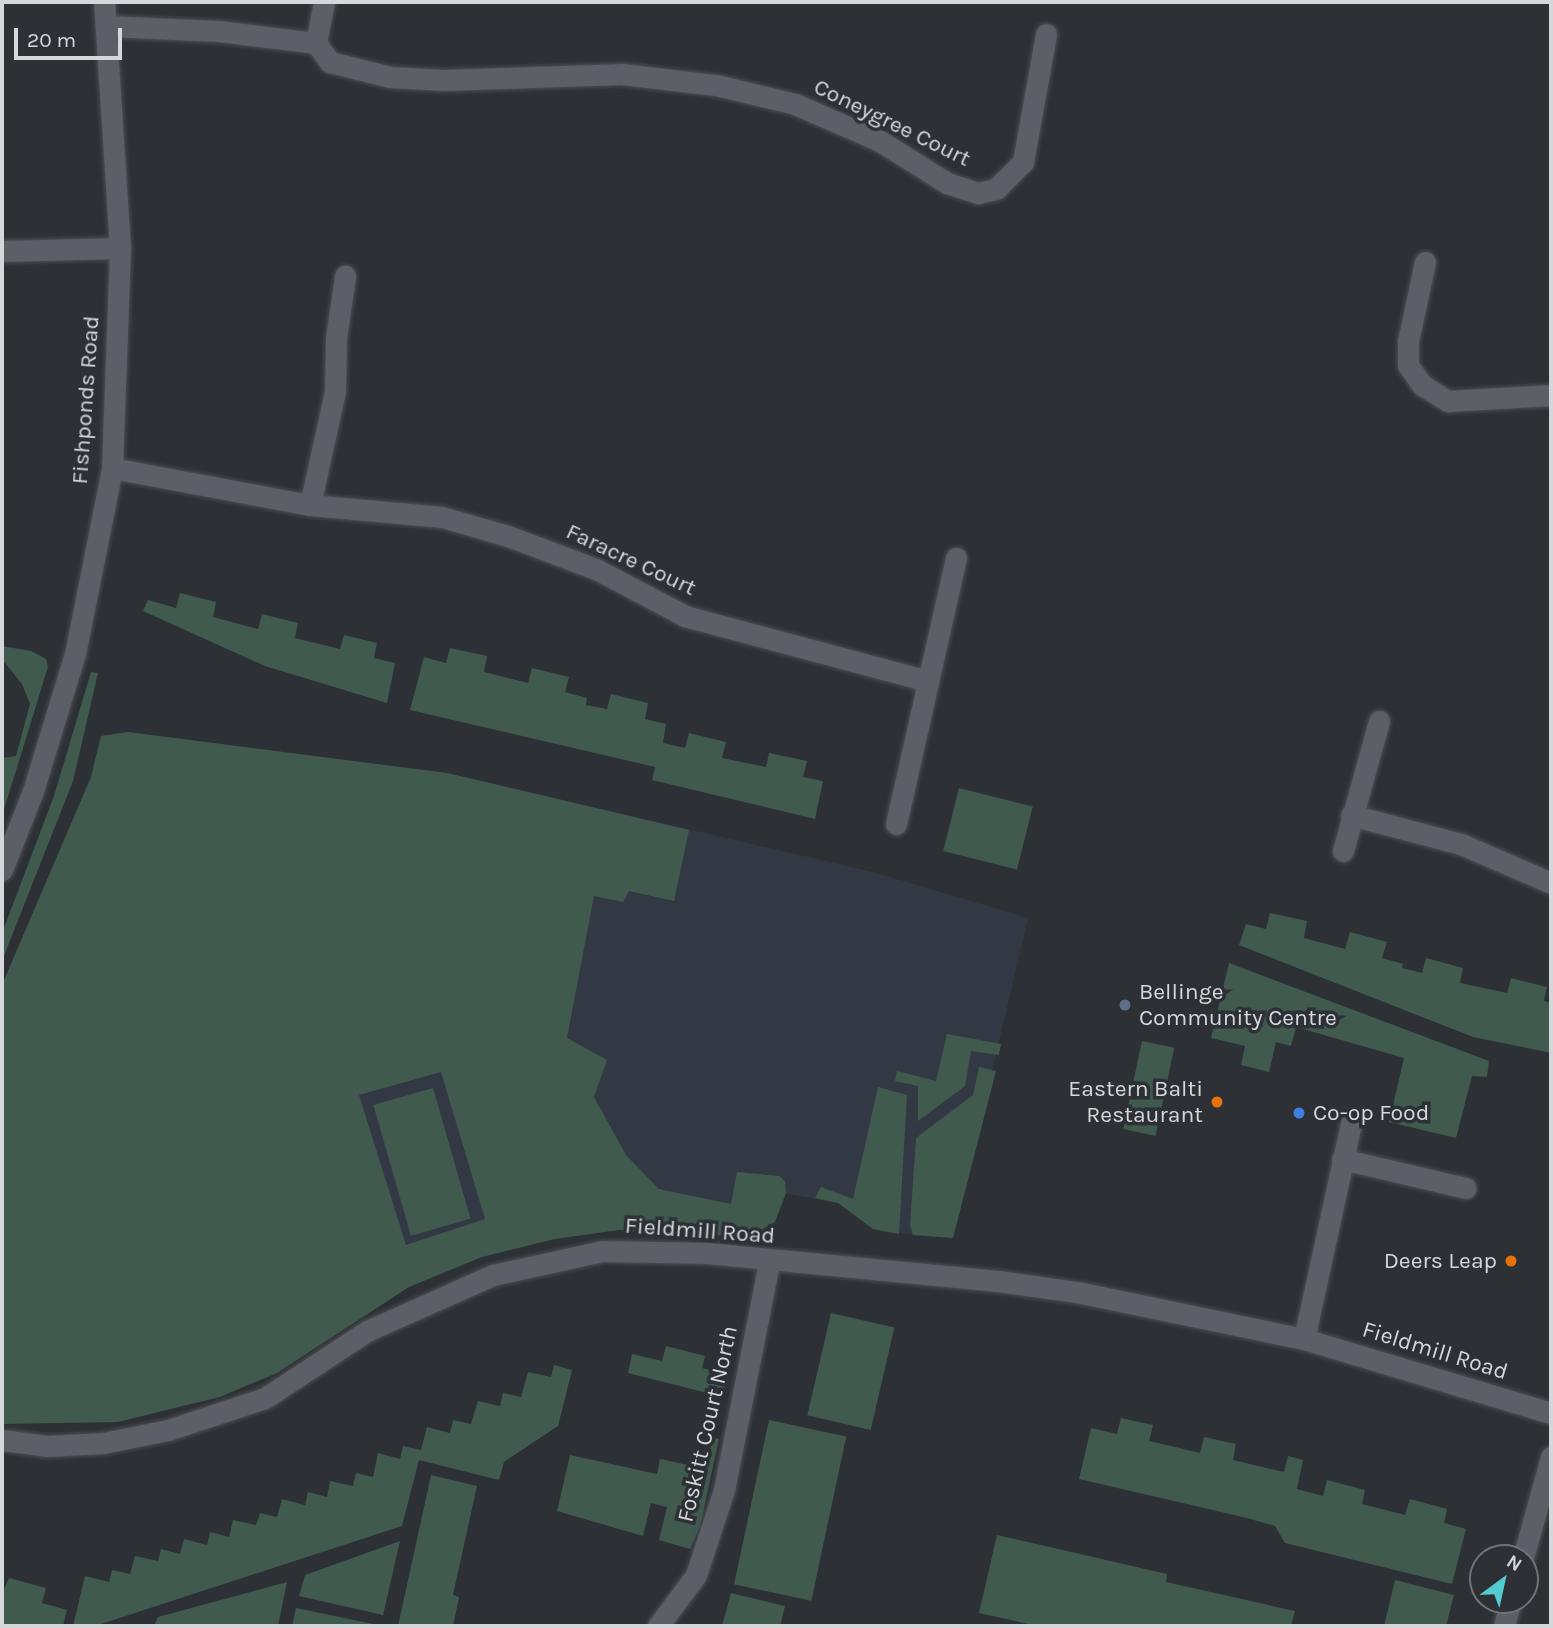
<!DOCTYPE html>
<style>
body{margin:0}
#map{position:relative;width:1553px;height:1628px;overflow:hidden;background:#2d3035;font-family:Karla,sans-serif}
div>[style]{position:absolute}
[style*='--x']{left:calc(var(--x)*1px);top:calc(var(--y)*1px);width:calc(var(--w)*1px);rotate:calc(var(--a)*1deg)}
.built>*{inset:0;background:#333944}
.green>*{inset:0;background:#405a4e;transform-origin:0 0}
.roads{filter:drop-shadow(0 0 2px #4b4d52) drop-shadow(0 0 2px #4b4d52)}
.minor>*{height:21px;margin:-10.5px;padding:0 10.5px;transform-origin:10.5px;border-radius:10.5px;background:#5c5f65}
.dots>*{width:19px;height:19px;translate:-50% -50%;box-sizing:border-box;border:4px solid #2d3035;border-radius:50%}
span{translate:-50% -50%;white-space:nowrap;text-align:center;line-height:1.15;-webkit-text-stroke:7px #2d3035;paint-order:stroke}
.street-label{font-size:23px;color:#d5d7db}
.poi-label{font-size:23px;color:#d5d7db}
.left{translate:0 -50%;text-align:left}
.right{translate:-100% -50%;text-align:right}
.frame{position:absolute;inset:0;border:4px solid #d5d7db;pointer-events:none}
.north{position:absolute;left:1469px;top:1544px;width:70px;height:70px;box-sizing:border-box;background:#2d3035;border:2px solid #707377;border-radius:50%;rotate:33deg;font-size:19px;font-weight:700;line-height:28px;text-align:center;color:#d5d7db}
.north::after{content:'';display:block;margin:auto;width:24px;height:32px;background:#52ccd1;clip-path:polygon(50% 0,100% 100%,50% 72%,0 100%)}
.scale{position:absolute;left:14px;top:28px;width:108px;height:32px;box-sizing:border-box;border:4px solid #d5d7db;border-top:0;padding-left:9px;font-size:21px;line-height:24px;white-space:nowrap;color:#d5d7db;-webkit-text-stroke:5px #2d3035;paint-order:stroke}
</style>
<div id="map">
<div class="built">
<div style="clip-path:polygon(128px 732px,447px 773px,873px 872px,1028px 918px,953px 1238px,882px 1232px,838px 1203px,772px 1191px,732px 1216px,610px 1217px,404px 1276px,2px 985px,91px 777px,101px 736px)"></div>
</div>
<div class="green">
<div style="clip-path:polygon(180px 593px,216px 602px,213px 617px,258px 629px,262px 614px,298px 623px,295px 638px,340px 649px,344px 635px,377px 643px,374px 658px,395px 663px,387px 703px,265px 666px,143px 611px,148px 600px,176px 608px)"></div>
<div style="clip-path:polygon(2px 646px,31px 651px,46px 659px,48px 667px,2px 816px,2px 758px,16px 756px,30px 704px,22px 684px,2px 659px)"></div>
<div style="clip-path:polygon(450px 648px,487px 656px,484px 672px,528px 683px,532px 668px,569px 677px,565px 692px,587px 698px,586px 705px,607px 709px,611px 694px,648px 703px,645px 719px,666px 724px,663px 743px,685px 748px,689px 733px,726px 742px,722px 758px,766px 767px,769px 753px,807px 761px,803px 777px,823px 781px,815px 819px,652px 780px,655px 767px,410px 710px,424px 657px,446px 663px)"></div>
<div style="clip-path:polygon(91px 672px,98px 673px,73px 781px,2px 961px,2px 933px,54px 796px)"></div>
<div style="clip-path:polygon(evenodd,128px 732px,447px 773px,689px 830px,674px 901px,629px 891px,623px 902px,594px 896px,567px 1038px,607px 1060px,594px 1097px,626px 1155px,659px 1189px,731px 1204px,737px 1172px,779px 1176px,785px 1181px,786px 1193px,775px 1222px,750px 1237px,619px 1230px,555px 1239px,482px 1257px,409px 1287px,277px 1373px,220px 1397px,118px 1422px,2px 1424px,2px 985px,91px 777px,101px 736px,128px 732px,441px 1072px,485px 1219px,406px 1245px,359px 1095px,441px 1072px)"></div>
<div style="left:959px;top:788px;width:76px;height:65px;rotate:14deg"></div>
<div style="clip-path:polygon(1270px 913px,1307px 921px,1304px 938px,1345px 949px,1350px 932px,1387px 942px,1382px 958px,1403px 964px,1402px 968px,1422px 973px,1426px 958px,1463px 968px,1460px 983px,1507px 993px,1511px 978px,1547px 987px,1544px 1001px,1551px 1003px,1551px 1053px,1473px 1037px,1239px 945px,1246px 924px,1266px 929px)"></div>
<div style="clip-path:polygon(1229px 963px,1489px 1061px,1487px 1077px,1472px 1076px,1456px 1138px,1389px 1122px,1404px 1058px,1296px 1027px,1291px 1046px,1276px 1042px,1269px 1072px,1241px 1065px,1245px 1046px,1211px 1038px)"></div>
<div style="clip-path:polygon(947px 1034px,1001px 1044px,999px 1055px,971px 1051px,965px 1086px,918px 1121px,918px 1086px,895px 1081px,897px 1071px,936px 1081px)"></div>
<div style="left:1142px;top:1041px;width:33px;height:90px;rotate:12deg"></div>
<div style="clip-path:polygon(979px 1067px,996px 1071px,953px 1238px,913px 1235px,910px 1225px,916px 1138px,973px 1095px)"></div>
<div style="clip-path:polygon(878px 1087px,907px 1095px,899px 1234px,873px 1229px,838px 1203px,815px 1198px,821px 1187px,853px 1199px)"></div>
<div style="left:433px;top:1088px;width:136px;height:62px;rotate:74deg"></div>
<div style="left:831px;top:1313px;width:65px;height:105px;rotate:13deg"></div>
<div style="clip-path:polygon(666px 1346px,705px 1356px,702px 1368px,728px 1375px,723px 1397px,628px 1373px,632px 1354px,662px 1361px)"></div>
<div style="clip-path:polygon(554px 1365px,572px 1370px,558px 1426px,504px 1462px,499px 1480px,419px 1460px,402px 1526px,95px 1626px,73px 1626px,85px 1576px,109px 1582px,112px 1570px,130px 1574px,135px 1556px,158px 1561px,161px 1549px,180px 1554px,184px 1539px,207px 1545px,210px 1532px,229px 1537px,233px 1520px,256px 1525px,260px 1513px,277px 1517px,282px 1499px,305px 1505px,308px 1492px,327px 1497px,330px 1481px,353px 1486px,356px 1473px,373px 1477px,378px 1453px,400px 1459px,403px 1446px,421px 1450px,427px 1427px,450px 1433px,453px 1420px,471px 1424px,478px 1401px,500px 1406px,503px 1393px,521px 1397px,528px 1372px,551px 1377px)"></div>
<div style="clip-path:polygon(1121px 1418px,1153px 1425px,1149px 1441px,1175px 1447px,1200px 1453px,1204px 1437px,1236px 1444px,1233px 1460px,1284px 1472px,1288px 1456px,1303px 1460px,1297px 1489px,1323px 1496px,1327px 1480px,1365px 1490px,1362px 1504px,1405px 1515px,1410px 1499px,1447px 1509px,1444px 1523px,1466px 1529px,1452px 1584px,1285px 1543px,1275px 1526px,1247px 1518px,1079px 1479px,1091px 1428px,1117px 1434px)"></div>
<div style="left:769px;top:1420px;width:79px;height:168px;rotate:12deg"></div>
<div style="clip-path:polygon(713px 1438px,719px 1439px,700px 1527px,690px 1549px,659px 1540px,667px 1507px,651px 1503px,643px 1536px,557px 1511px,570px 1455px,657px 1474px,660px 1459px,706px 1469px)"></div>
<div style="clip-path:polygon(431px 1475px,477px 1486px,453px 1595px,459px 1597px,453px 1626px,398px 1626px)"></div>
<div style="clip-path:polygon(997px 1535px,1167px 1574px,1166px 1582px,1295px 1611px,1291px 1626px,1038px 1626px,979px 1613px)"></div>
<div style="clip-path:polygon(400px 1541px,383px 1615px,299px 1596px,305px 1575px)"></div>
<div style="clip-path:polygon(9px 1578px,46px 1588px,42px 1603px,67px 1610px,63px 1626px,2px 1626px,2px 1594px)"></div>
<div style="clip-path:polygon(1395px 1580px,1454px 1595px,1446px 1626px,1384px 1626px)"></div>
<div style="clip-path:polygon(287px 1582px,278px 1626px,154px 1626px,158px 1617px)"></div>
<div style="clip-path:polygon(731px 1593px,785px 1606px,780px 1626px,722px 1626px)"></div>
<div style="clip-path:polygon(296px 1608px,383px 1626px,292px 1626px)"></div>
</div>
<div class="roads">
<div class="minor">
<div style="--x:107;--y:26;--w:112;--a:2.6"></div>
<div style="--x:219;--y:31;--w:98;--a:7.1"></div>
<div style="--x:316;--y:43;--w:24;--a:54"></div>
<div style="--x:330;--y:62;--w:62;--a:14"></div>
<div style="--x:390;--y:77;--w:54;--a:3.2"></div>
<div style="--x:444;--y:80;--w:178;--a:-1.9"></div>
<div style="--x:622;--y:74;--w:95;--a:6.7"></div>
<div style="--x:716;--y:85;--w:81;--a:13.5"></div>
<div style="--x:795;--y:104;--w:93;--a:23.5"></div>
<div style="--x:880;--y:141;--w:79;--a:32.1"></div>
<div style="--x:947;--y:183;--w:33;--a:18"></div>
<div style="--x:978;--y:193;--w:18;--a:-13"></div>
<div style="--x:996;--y:189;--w:38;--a:-45"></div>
<div style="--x:1023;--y:162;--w:130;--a:-79.8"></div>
<div style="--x:316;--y:43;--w:42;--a:-79"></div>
<div style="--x:2;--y:251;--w:118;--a:-1.5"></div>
<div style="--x:1425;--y:262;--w:81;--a:102.1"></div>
<div style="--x:1408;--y:341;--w:24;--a:90"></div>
<div style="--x:1408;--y:365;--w:24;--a:55"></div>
<div style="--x:1422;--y:385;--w:31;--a:32"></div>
<div style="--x:1448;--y:401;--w:103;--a:-3.3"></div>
<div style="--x:112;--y:468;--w:201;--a:10.6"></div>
<div style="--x:310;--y:505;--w:133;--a:5.2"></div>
<div style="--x:442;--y:517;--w:69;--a:16.1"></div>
<div style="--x:508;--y:536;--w:94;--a:20.6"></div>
<div style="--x:596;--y:569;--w:101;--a:27.8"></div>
<div style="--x:685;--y:616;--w:252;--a:15"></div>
<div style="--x:310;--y:505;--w:117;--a:-77.6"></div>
<div style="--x:335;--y:391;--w:53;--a:-88.9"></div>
<div style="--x:336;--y:338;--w:63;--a:-81.7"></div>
<div style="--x:1351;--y:815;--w:114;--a:14.8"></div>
<div style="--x:1461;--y:844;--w:98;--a:23.4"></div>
<div style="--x:896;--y:824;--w:273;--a:-77.3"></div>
<div style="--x:1343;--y:851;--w:135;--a:-74.5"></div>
<div style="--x:2;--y:870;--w:85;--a:-68.6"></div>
<div style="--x:33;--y:791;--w:143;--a:-73"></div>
<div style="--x:75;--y:654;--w:190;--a:-78.7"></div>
<div style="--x:112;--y:468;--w:220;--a:-87.9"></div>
<div style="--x:120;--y:248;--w:247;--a:-93.7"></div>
<div style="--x:1342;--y:1159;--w:127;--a:13.2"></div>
<div style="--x:1304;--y:1339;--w:225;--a:-77.7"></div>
<div style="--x:2;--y:1440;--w:45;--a:7.6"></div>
<div style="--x:47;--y:1446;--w:56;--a:-3.1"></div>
<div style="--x:103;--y:1443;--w:66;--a:-11.3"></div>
<div style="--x:168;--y:1430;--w:102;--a:-18.3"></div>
<div style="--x:265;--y:1398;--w:122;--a:-33.3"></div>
<div style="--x:367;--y:1331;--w:138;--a:-24"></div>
<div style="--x:493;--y:1275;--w:112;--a:-12.4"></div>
<div style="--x:602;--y:1251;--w:105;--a:1.1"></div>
<div style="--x:707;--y:1253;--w:292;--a:5.5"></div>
<div style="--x:998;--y:1281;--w:85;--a:8.1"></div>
<div style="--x:1082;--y:1293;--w:227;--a:11.7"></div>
<div style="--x:1304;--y:1339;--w:258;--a:16.7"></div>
<div style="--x:1523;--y:1558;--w:105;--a:-74.5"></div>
<div style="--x:658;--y:1626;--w:64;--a:-53.3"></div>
<div style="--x:696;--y:1575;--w:89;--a:-71.8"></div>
<div style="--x:724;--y:1490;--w:232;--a:-78.8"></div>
<div style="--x:1504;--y:1626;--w:27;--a:-75"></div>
</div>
</div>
<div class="dots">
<div style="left:1125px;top:1005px;background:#5c6f8a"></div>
<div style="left:1217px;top:1102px;background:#e8710a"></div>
<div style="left:1299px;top:1113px;background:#3f7fe0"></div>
<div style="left:1511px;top:1261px;background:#e8710a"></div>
</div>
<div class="street-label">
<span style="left:892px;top:123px;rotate:26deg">Coneygree Court</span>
<span style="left:86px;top:400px;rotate:-86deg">Fishponds Road</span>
<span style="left:631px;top:560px;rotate:25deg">Faracre Court</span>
<span style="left:700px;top:1231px;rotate:4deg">Fieldmill Road</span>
<span style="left:1435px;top:1351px;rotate:17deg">Fieldmill Road</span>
<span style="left:708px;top:1424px;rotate:-77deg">Foskitt Court North</span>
</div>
<div class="poi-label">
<span class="left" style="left:1139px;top:1005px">Bellinge<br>Community Centre</span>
<span class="right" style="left:1203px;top:1102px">Eastern Balti<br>Restaurant</span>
<span class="left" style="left:1313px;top:1113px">Co-op Food</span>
<span class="right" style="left:1497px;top:1261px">Deers Leap</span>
</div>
<div class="frame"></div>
<div class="north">N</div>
<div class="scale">20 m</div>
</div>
